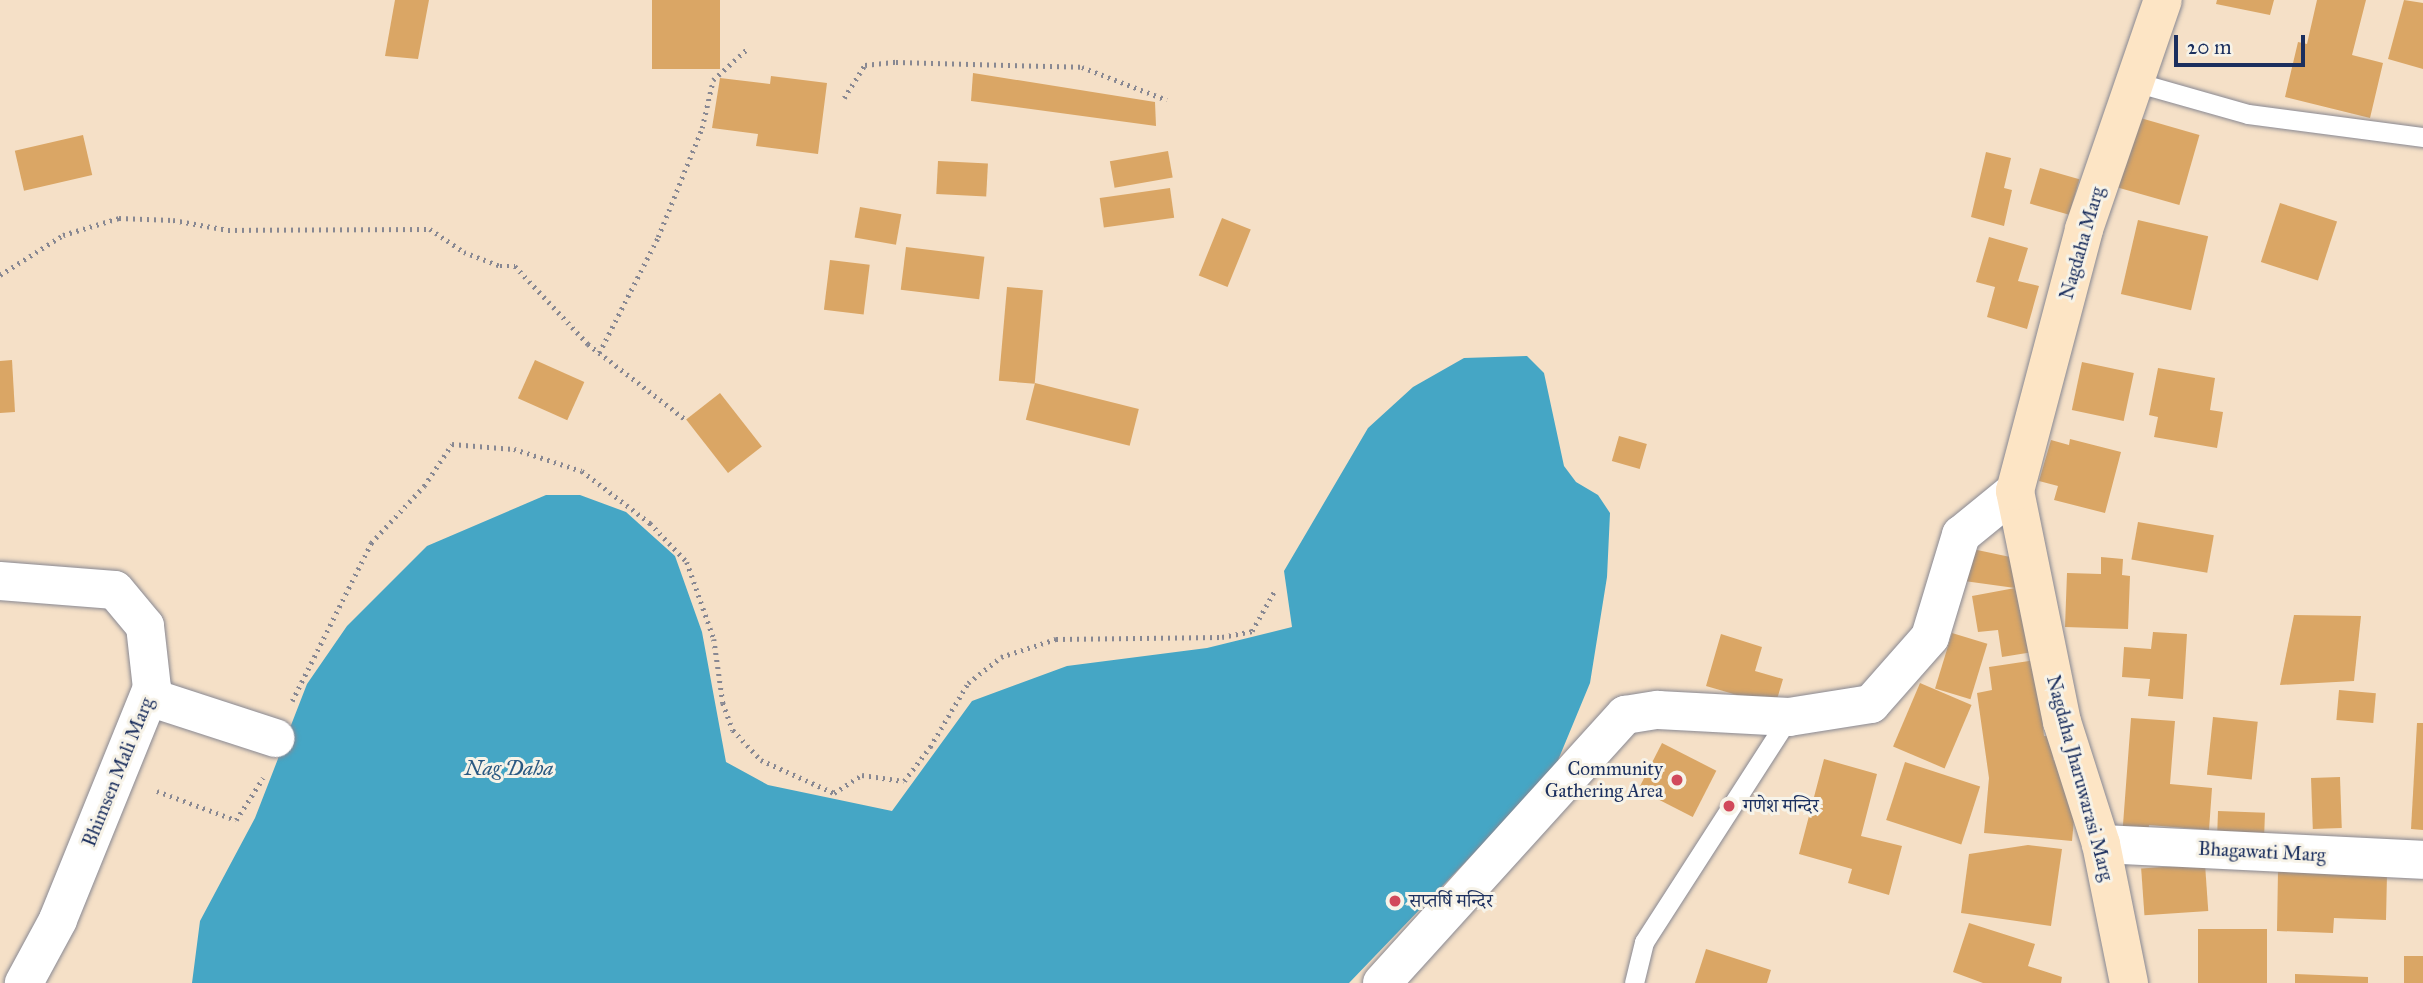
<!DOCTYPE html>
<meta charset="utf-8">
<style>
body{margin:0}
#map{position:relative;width:2423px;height:983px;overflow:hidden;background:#f5e0c7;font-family:"IM FELL Great Primer","Noto Serif Devanagari",serif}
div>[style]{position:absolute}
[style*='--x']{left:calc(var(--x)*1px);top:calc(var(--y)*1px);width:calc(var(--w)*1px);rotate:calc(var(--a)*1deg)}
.water>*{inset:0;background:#45a6c5}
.building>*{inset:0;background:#daa665;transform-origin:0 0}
.path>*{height:4.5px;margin-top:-2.25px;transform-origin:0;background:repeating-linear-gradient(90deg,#888892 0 2px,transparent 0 7px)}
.roads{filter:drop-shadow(0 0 2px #888892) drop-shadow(0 0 2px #888892)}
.lane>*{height:19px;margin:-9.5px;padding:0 9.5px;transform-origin:9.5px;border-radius:9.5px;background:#fff}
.street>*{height:38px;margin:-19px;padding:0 19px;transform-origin:19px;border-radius:19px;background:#fff}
.secondary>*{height:38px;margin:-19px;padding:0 19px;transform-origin:19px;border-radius:19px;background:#fde5c5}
.dots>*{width:19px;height:19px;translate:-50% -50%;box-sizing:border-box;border:4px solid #f7f3e8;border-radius:50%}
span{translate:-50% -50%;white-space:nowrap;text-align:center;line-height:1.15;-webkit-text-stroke:6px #f7f3e8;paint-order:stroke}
.street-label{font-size:19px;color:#1b2f5e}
.poi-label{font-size:19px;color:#1b2f5e}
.right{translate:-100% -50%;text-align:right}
.left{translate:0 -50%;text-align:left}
.water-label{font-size:21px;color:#2a5982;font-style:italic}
.scale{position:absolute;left:2174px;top:35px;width:131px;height:32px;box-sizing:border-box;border:4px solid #1b2f5e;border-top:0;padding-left:9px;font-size:21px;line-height:24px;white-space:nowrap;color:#1b2f5e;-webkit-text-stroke:5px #f7f3e8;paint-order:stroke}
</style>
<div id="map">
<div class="water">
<div style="clip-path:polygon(1527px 356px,1544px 373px,1564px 466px,1576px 482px,1598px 495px,1610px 513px,1607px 577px,1590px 683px,1554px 770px,1349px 983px,192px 983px,200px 921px,255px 818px,307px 684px,347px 626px,427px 546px,546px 495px,580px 495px,626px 512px,675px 556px,702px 632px,726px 762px,768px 785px,892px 811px,972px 701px,1067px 666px,1207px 648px,1292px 627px,1284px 571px,1368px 428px,1413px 387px,1464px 358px)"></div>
</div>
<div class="building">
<div style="clip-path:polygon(395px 0,429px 0,418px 59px,385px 56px)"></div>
<div style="left:652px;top:0;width:68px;height:69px"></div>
<div style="clip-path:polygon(2217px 0,2274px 0,2270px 15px,2216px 4px)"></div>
<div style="clip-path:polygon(2317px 0,2366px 0,2352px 55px,2383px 63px,2370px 118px,2285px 97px,2298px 42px,2307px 44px)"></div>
<div style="clip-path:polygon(2404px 0,2423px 3px,2423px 69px,2388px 59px)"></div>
<div style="clip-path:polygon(973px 73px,1155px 102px,1156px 126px,971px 101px)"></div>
<div style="clip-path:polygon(771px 76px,827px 83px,818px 154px,756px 146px,758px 134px,712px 128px,720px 78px,770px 84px)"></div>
<div style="left:2137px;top:117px;width:65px;height:73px;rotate:16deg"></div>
<div style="left:83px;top:135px;width:41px;height:70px;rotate:77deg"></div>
<div style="left:1168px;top:151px;width:27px;height:59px;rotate:80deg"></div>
<div style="clip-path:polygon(1986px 152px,2011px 158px,2004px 188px,2012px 190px,2004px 226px,1971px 217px)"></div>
<div style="left:938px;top:161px;width:50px;height:33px;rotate:3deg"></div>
<div style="left:2040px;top:168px;width:41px;height:37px;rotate:16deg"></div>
<div style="left:1170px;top:188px;width:30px;height:71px;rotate:82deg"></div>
<div style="left:2280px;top:203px;width:60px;height:62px;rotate:18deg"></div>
<div style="left:860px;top:207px;width:42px;height:31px;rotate:10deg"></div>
<div style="left:1222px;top:218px;width:31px;height:62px;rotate:22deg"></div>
<div style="left:2138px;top:220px;width:72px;height:76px;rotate:13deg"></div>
<div style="clip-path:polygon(1989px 237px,2028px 248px,2018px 281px,2039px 286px,2027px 329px,1987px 317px,1995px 287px,1976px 282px)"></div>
<div style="left:906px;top:247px;width:79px;height:43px;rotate:7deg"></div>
<div style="left:830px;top:260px;width:40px;height:50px;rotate:7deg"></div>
<div style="left:1007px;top:287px;width:36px;height:94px;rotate:5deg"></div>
<div style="clip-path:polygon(12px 360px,15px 412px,0 413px,0 361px)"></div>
<div style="left:535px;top:360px;width:54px;height:42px;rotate:24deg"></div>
<div style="left:2082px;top:362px;width:53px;height:49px;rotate:12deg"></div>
<div style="clip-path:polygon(2158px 368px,2215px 378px,2210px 410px,2223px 412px,2217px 448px,2154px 437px,2158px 417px,2149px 415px)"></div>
<div style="left:1035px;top:383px;width:107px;height:38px;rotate:14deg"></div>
<div style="left:720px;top:393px;width:68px;height:43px;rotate:52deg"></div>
<div style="left:1619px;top:436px;width:29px;height:26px;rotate:16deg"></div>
<div style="clip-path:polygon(2070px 439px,2121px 452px,2105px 513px,2054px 500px,2058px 486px,2039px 481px,2051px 440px,2069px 445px)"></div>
<div style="left:2138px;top:522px;width:77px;height:38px;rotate:10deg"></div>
<div style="clip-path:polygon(1963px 547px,2015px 558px,2015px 588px,1957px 580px)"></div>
<div style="clip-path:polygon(2101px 557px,2123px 559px,2122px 575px,2130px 576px,2128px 629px,2065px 627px,2067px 573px,2101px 574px)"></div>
<div style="clip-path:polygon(2015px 588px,2033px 652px,2002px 657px,1998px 630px,1978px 632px,1972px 596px)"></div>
<div style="clip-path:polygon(2294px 615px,2361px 616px,2354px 681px,2280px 685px)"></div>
<div style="clip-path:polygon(2153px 632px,2187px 634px,2183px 699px,2148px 696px,2150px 679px,2122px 677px,2124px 647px,2151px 649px)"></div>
<div style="left:1952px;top:633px;width:37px;height:58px;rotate:17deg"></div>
<div style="clip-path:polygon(1721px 634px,1762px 647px,1755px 671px,1783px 679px,1775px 706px,1706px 686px)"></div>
<div style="clip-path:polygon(2036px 660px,2044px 736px,2059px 736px,2053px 760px,2065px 761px,2077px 786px,2072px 841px,1984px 833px,1989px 778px,1977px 693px,1992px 690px,1989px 667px)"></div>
<div style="left:1920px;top:683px;width:56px;height:69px;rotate:23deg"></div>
<div style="left:2339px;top:690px;width:37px;height:30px;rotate:5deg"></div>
<div style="left:2213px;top:717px;width:45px;height:58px;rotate:6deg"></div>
<div style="clip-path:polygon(2131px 718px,2175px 721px,2170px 784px,2212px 788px,2209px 830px,2149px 825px,2148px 840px,2122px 838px)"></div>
<div style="clip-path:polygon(2417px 723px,2423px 723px,2423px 830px,2411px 829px)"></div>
<div style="left:1662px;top:743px;width:61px;height:52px;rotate:27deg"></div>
<div style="clip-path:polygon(1824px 759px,1877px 774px,1861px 836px,1902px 846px,1889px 895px,1848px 883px,1852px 869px,1799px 854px)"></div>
<div style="left:1905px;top:762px;width:79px;height:61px;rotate:18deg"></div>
<div style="left:2340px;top:777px;width:51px;height:29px;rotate:88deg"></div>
<div style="left:2218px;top:811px;width:47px;height:35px;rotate:2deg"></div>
<div style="clip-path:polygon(2028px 845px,2062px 849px,2051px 926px,1961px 913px,1969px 854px)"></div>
<div style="left:2205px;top:864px;width:47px;height:64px;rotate:86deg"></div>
<div style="clip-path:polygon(2278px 870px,2387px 874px,2386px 920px,2334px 918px,2333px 933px,2277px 931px)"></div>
<div style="clip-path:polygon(1969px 923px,2035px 944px,2028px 966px,2062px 977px,2061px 983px,1983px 983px,1953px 972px)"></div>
<div style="left:2198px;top:929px;width:69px;height:54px"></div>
<div style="clip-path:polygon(1706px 949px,1771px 970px,1767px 983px,1695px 983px)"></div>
<div style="left:2404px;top:956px;width:19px;height:27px"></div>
<div style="clip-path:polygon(2295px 974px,2368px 977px,2368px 983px,2295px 983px)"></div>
</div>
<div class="path">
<div style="--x:844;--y:98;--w:39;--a:-58"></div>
<div style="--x:865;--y:65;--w:31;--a:-6"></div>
<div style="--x:896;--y:62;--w:186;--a:1.5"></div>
<div style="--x:1082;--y:67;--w:91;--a:21.2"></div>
<div style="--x:0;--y:275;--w:75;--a:-32.4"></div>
<div style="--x:63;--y:235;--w:59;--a:-16.9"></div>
<div style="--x:119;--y:218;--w:54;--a:2.1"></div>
<div style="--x:173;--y:220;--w:56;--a:10.3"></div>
<div style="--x:228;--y:230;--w:202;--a:-0.3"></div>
<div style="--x:430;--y:229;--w:41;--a:34.1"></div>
<div style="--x:464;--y:252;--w:39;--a:21"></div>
<div style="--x:500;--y:266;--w:15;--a:0"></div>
<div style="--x:515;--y:266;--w:107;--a:46.9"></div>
<div style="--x:588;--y:344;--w:123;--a:37.7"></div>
<div style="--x:599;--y:353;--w:130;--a:-63"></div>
<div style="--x:658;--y:237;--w:118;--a:-68"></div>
<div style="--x:702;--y:128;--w:49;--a:-77.1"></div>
<div style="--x:713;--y:80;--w:45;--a:-42.3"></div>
<div style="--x:292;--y:701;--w:177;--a:-63.4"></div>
<div style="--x:371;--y:543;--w:78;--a:-47.1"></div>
<div style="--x:424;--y:486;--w:50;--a:-56.3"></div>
<div style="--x:452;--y:444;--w:62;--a:4.6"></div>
<div style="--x:514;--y:449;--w:71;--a:17.9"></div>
<div style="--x:582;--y:471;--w:86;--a:37.4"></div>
<div style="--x:650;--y:523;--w:54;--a:46.5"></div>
<div style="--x:687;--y:562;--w:82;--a:70.7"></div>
<div style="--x:714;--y:639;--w:65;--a:82"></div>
<div style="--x:723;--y:703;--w:29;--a:70"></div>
<div style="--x:733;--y:730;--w:41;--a:47"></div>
<div style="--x:761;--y:760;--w:80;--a:24.3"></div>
<div style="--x:834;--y:793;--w:33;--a:-33"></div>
<div style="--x:862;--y:775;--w:42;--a:8.1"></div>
<div style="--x:904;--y:781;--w:43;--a:-52.6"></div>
<div style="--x:930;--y:747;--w:74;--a:-59.3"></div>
<div style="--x:968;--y:683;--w:42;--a:-38.2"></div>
<div style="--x:1001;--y:657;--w:58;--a:-18.1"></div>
<div style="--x:1056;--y:639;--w:166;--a:-0.7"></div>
<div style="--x:1222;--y:637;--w:31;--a:-11"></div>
<div style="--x:1252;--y:631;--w:47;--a:-60.7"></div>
<div style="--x:157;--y:791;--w:84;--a:20.2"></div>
<div style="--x:236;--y:820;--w:50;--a:-57.3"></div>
</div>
<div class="roads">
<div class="lane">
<div style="--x:2135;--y:82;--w:117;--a:15.8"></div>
<div style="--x:2248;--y:114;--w:177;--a:7.5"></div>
<div style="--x:1634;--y:983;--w:42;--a:-76.3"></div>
<div style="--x:1644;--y:942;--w:268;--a:-57.2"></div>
</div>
<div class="street">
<div style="--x:0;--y:581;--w:115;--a:4.5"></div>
<div style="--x:115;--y:590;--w:47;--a:50.2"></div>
<div style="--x:145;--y:626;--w:62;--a:83.6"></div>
<div style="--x:152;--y:688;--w:250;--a:112.1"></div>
<div style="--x:58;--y:920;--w:72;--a:118.4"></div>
<div style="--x:149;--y:697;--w:133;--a:18"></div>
<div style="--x:2101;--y:844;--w:322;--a:2.8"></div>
<div style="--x:1382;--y:983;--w:362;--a:-47.8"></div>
<div style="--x:1625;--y:715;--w:33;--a:-9"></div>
<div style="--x:1658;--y:710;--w:131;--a:3.1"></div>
<div style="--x:1789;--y:717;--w:83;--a:-9"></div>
<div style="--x:1871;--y:704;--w:89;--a:-48.6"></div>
<div style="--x:1930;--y:637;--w:107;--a:-73.1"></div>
<div style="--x:1961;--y:535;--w:70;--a:-39.2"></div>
</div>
<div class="secondary">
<div style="--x:2129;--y:983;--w:142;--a:-101.4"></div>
<div style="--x:2101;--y:844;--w:128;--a:-107.7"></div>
<div style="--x:2062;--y:722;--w:236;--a:-101.5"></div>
<div style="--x:2015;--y:491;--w:271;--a:-75.2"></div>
<div style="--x:2084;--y:229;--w:242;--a:-71"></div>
</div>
</div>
<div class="dots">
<div style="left:1677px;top:780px;background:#d1495b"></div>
<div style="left:1729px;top:806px;background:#d1495b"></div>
<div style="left:1395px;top:901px;background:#d1495b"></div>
</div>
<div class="street-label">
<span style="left:2082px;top:243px;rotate:-74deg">Nagdaha Marg</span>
<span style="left:118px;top:772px;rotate:-68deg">Bhimsen Mali Marg</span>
<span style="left:2080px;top:778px;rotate:75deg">Nagdaha Jharuwarasi Marg</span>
<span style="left:2262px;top:852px;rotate:3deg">Bhagawati Marg</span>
</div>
<div class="poi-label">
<span class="right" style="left:1663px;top:780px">Community<br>Gathering Area</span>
<span class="left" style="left:1743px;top:806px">गणेश मन्दिर</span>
<span class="left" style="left:1409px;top:901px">सप्तर्षि मन्दिर</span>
</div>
<div class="water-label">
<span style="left:509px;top:768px">Nag Daha</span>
</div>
<div class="scale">20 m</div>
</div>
